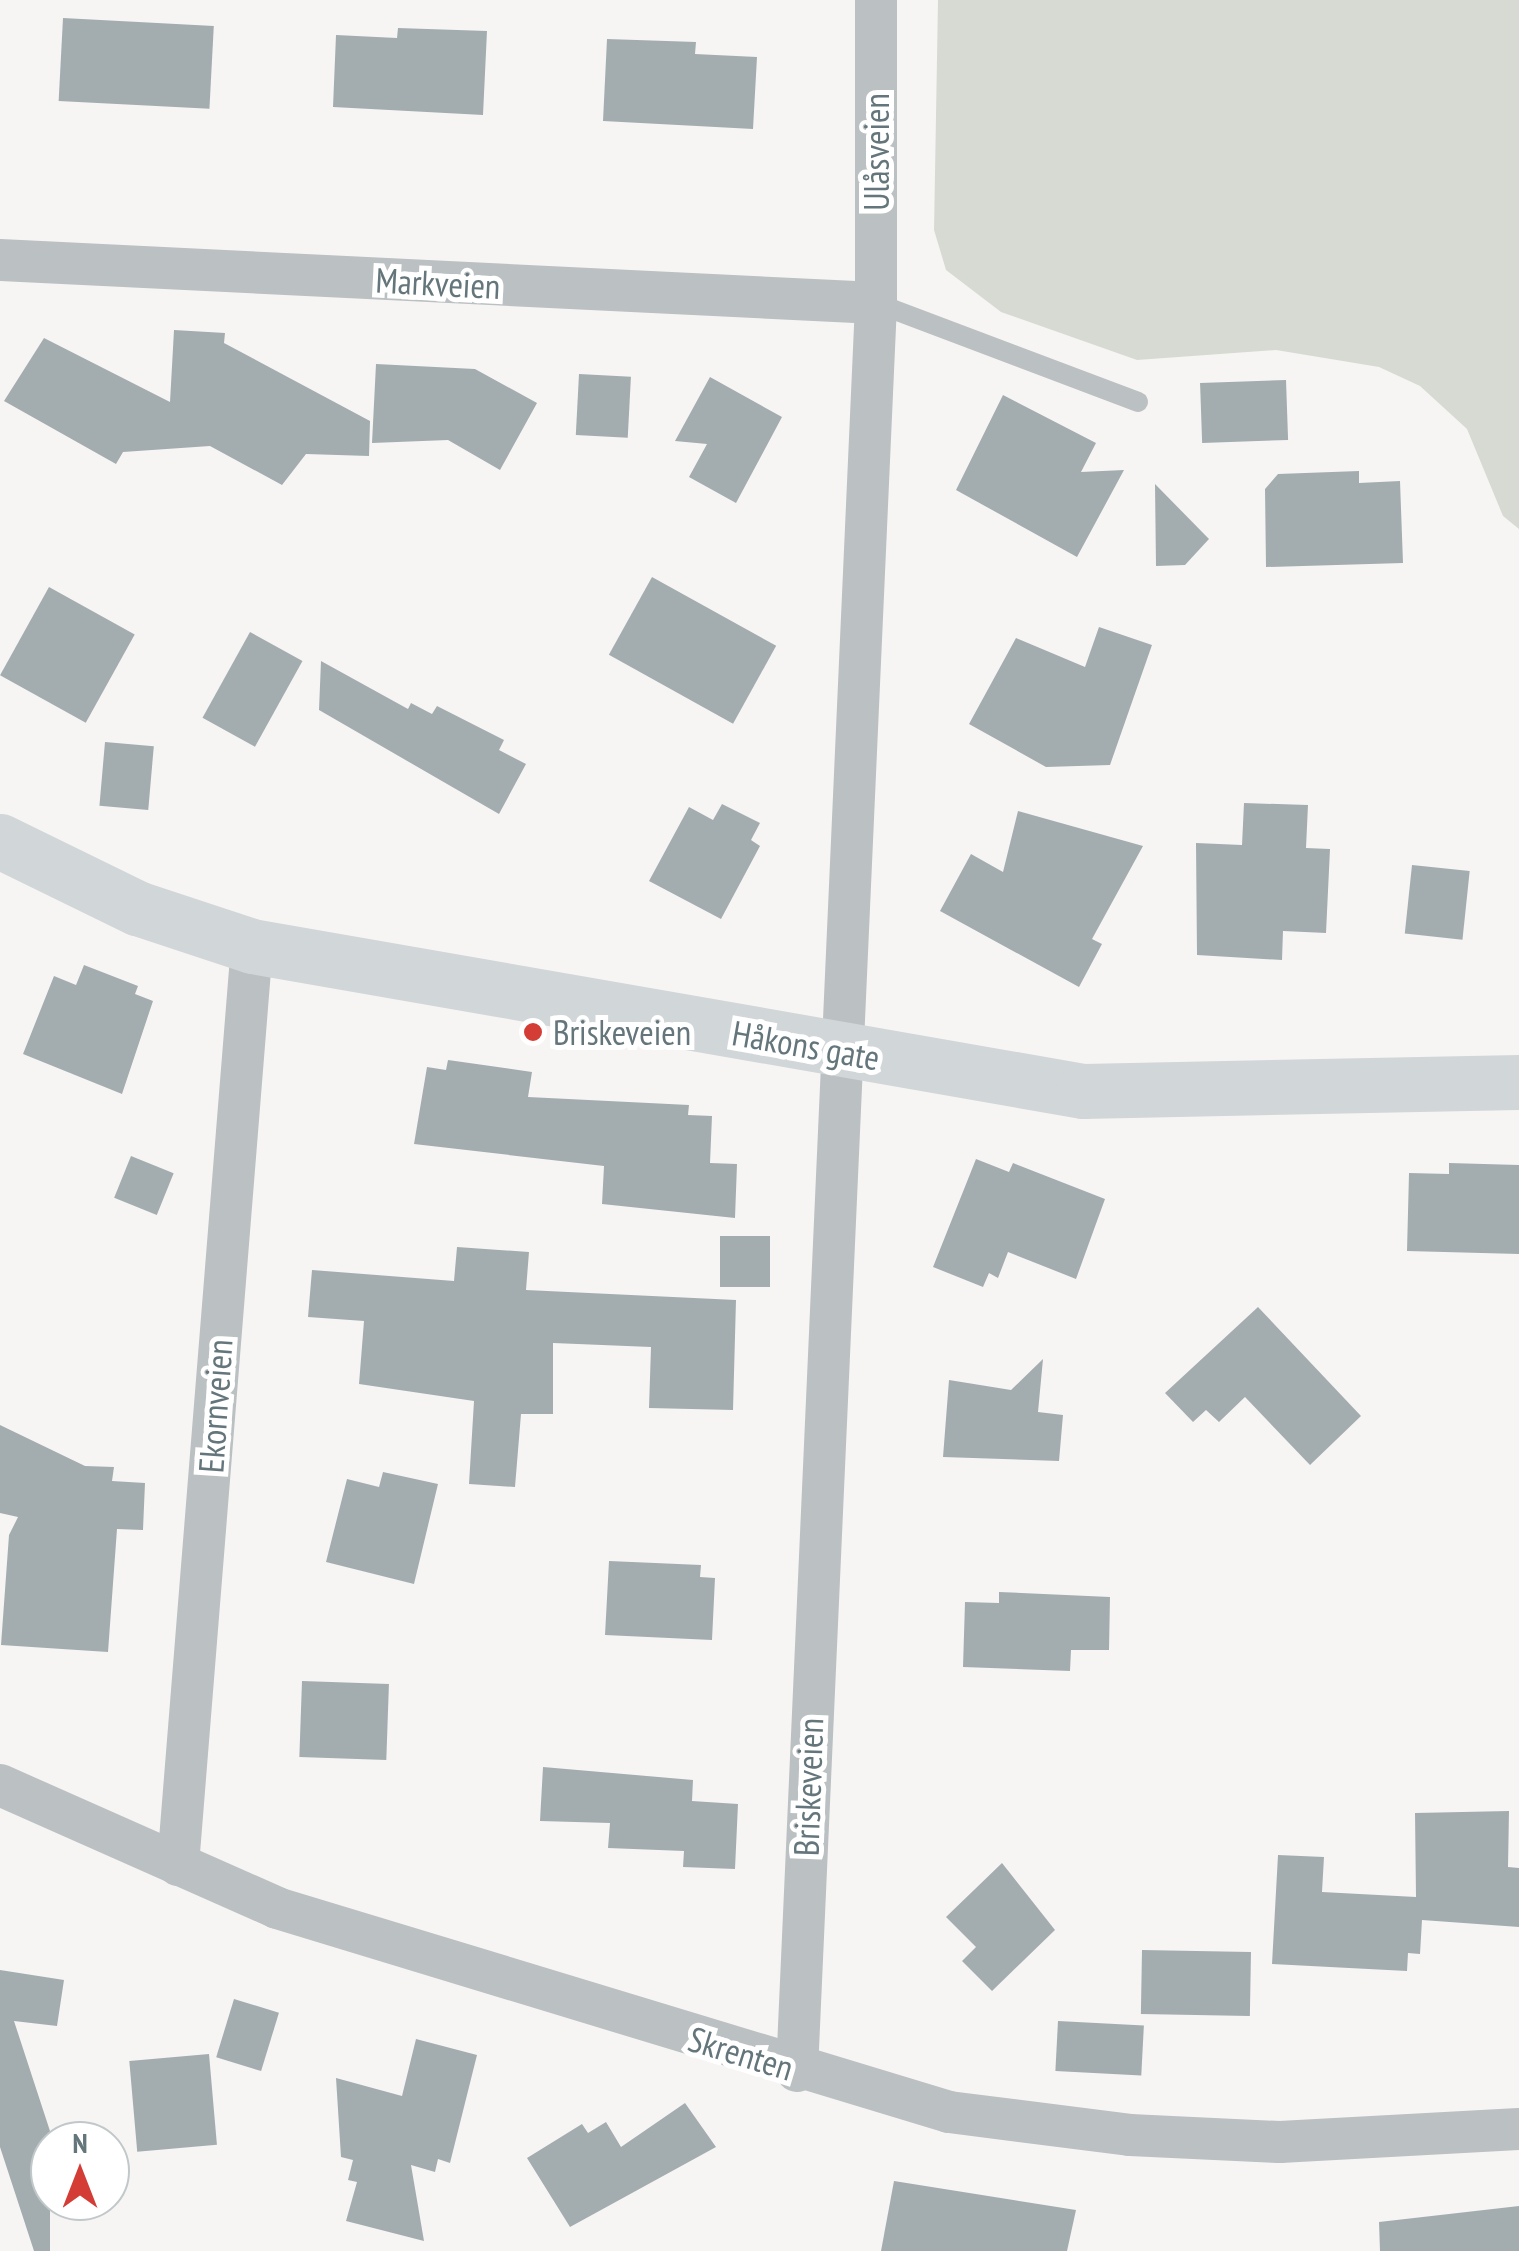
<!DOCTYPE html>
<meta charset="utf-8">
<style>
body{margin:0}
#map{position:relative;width:1519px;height:2251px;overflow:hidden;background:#f6f5f3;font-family:"PT Sans Narrow",sans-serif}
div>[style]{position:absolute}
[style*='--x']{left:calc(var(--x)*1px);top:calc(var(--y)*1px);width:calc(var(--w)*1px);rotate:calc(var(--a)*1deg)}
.green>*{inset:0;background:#d7dad3}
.building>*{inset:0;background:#a3adaf;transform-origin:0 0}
.service>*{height:20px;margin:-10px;padding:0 10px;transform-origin:10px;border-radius:10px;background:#bbc0c2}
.minor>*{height:42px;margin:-21px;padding:0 21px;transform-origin:21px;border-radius:21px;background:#bbc0c2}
.secondary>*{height:55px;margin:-27.5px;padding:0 27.5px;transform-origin:27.5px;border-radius:27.5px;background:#d1d6d8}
.dots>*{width:28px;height:28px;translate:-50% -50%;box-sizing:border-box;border:5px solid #fff;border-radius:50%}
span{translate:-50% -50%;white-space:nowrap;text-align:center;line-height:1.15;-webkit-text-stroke:10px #fff;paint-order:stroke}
.street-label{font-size:35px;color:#64767b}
.poi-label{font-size:35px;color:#64767b}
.left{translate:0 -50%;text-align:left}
.north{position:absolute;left:30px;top:2121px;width:100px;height:100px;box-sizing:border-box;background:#fff;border:2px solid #c1c8ca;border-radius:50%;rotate:0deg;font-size:28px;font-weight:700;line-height:40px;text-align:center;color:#64767b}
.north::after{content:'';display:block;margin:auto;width:35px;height:45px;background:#d33d36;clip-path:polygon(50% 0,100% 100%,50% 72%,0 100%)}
</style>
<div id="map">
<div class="green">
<div style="clip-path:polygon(938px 0,1519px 0,1519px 529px,1503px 516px,1467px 429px,1420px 386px,1379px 367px,1276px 350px,1137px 360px,1001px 312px,946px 270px,934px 230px)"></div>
</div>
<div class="building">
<div style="left:63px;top:18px;width:151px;height:83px;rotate:3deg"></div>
<div style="clip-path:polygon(398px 28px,487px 31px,483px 115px,333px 107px,336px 35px,397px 38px)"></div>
<div style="clip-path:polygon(607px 39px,696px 42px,695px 54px,757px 57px,753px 129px,603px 121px)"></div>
<div style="clip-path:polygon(174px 330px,225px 333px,224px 343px,370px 421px,369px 456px,306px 454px,282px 485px,210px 446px,123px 452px,116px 464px,4px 401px,44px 338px,170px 402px)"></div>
<div style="clip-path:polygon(376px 364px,475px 369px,537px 403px,500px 470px,448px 440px,372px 443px)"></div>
<div style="left:579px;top:374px;width:52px;height:61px;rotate:3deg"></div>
<div style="clip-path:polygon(710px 377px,782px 417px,736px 503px,689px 477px,707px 444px,675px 441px)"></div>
<div style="left:1286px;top:380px;width:60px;height:86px;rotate:88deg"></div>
<div style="clip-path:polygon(1003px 395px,1096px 443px,1081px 472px,1124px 470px,1077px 557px,956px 490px)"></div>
<div style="clip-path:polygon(1359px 471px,1359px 483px,1400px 481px,1403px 563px,1266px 567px,1265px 489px,1278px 474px)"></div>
<div style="clip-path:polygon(1155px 484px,1209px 539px,1185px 565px,1156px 566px)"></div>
<div style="left:652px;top:577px;width:142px;height:89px;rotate:29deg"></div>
<div style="left:49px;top:587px;width:98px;height:101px;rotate:29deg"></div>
<div style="clip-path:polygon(1099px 627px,1152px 645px,1110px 765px,1046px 767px,969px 724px,1016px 638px,1085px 667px)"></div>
<div style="left:250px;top:632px;width:60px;height:98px;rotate:29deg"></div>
<div style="clip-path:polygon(321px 661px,408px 709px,411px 703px,432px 714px,437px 706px,504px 740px,499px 750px,526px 764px,499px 814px,319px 710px)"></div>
<div style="left:105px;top:742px;width:49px;height:64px;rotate:5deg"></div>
<div style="clip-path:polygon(1244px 803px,1308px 805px,1306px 848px,1330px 849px,1326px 933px,1283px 931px,1282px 960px,1197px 955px,1196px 843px,1242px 845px)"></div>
<div style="clip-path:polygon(722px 804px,760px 823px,751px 840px,760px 846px,721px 919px,649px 881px,689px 807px,713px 820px)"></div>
<div style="clip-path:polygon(1018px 811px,1143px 846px,1092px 939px,1102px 944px,1079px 987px,940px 911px,971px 854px,1003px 872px)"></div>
<div style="left:1412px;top:865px;width:58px;height:69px;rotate:6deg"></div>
<div style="clip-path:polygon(84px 965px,138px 986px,135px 994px,153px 1001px,122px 1094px,23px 1054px,54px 976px,76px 985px)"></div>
<div style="clip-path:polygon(448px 1060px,532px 1072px,528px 1097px,689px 1105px,688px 1115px,712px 1116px,710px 1163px,737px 1164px,735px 1218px,602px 1204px,604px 1166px,414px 1144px,427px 1067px,446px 1070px)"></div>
<div style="left:131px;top:1156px;width:46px;height:45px;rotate:22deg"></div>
<div style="clip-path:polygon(976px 1159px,1009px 1172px,1013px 1163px,1105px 1199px,1076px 1279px,1008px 1252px,998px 1278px,989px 1273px,983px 1287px,933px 1267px)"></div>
<div style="clip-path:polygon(1449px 1163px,1519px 1165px,1519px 1254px,1407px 1251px,1409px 1173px,1449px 1174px)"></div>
<div style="left:720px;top:1236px;width:50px;height:51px"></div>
<div style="clip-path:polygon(457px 1247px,529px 1252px,526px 1290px,736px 1300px,733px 1410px,649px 1408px,651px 1347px,553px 1343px,553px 1414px,521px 1414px,515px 1487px,469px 1484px,474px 1401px,359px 1384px,364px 1321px,308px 1317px,312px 1270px,454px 1281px)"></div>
<div style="clip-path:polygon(1258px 1307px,1361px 1416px,1310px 1465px,1245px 1397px,1219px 1422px,1206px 1410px,1193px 1422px,1165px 1393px)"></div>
<div style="clip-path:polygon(1043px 1359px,1038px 1412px,1063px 1415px,1059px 1461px,943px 1457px,949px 1380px,1011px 1390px)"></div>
<div style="clip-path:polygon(0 1425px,85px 1466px,114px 1467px,112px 1481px,145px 1483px,143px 1530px,117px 1529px,108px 1652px,1px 1645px,9px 1535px,18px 1517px,0 1513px)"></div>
<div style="clip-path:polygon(383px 1472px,438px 1484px,414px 1584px,326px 1562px,347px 1479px,379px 1487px)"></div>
<div style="clip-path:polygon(609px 1561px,701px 1565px,700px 1577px,715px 1578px,712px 1640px,605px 1635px)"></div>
<div style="clip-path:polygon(999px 1592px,1110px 1597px,1109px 1650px,1071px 1650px,1070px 1671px,963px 1667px,965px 1602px,999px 1603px)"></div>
<div style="left:302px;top:1681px;width:87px;height:76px;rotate:2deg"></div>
<div style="clip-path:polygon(543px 1767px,693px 1780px,692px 1801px,738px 1804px,735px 1869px,683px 1867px,684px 1851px,608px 1848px,610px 1823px,540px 1821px)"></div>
<div style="clip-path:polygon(1509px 1811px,1508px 1867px,1519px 1868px,1519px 1927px,1422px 1920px,1420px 1954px,1408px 1953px,1407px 1971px,1272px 1964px,1278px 1855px,1324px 1857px,1322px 1892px,1416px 1897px,1415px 1813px)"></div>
<div style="clip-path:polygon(1002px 1863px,1055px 1930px,992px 1991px,962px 1961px,976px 1947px,946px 1917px)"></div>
<div style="left:1142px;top:1950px;width:109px;height:64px;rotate:1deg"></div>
<div style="clip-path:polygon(0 1970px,64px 1980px,57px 2026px,14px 2021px,50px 2131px,50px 2251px,34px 2251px,0 2147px)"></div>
<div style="left:234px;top:1999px;width:47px;height:61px;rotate:17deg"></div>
<div style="left:1058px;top:2021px;width:86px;height:50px;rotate:3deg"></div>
<div style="clip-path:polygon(416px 2039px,477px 2055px,450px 2163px,438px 2159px,435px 2172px,411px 2165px,424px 2241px,346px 2221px,357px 2182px,348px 2180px,353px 2160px,341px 2157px,336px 2078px,402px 2096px)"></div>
<div style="left:209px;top:2054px;width:91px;height:80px;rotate:85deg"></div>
<div style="clip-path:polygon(685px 2103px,716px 2147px,570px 2227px,527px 2158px,582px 2124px,588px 2133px,606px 2122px,621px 2147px)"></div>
<div style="clip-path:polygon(894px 2181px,1076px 2210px,1067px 2251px,881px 2251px)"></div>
<div style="clip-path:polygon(1519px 2206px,1519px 2251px,1380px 2251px,1379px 2222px)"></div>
</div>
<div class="service">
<div style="--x:876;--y:303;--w:280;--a:20.7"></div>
</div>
<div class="minor">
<div style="--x:0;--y:260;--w:877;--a:2.81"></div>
<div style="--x:0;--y:1785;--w:303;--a:23.9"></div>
<div style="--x:277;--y:1908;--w:702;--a:16.89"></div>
<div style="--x:949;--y:2112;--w:182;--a:7.2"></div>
<div style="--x:1130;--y:2135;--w:150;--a:2.7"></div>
<div style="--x:1280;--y:2142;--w:239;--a:-3.1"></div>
<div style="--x:178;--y:1865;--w:922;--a:-85.4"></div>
<div style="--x:797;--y:2071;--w:1770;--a:-87.44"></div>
<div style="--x:876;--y:303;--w:303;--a:-90"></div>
</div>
<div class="secondary">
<div style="--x:0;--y:841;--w:153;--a:26.1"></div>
<div style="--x:137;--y:908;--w:121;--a:18.3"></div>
<div style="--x:252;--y:946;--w:844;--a:9.9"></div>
<div style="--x:1083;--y:1091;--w:436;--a:-1.2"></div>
</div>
<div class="dots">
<div style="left:533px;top:1032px;background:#d33d36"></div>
</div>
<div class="street-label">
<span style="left:876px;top:152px;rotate:-90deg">Ulåsveien</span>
<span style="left:438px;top:283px;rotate:3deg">Markveien</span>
<span style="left:806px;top:1045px;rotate:10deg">Håkons gate</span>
<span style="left:215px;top:1406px;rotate:-86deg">Ekornveien</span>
<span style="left:808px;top:1787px;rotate:-88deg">Briskeveien</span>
<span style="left:741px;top:2053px;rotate:17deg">Skrenten</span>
</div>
<div class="poi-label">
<span class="left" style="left:553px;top:1032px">Briskeveien</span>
</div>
<div class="north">N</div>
</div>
